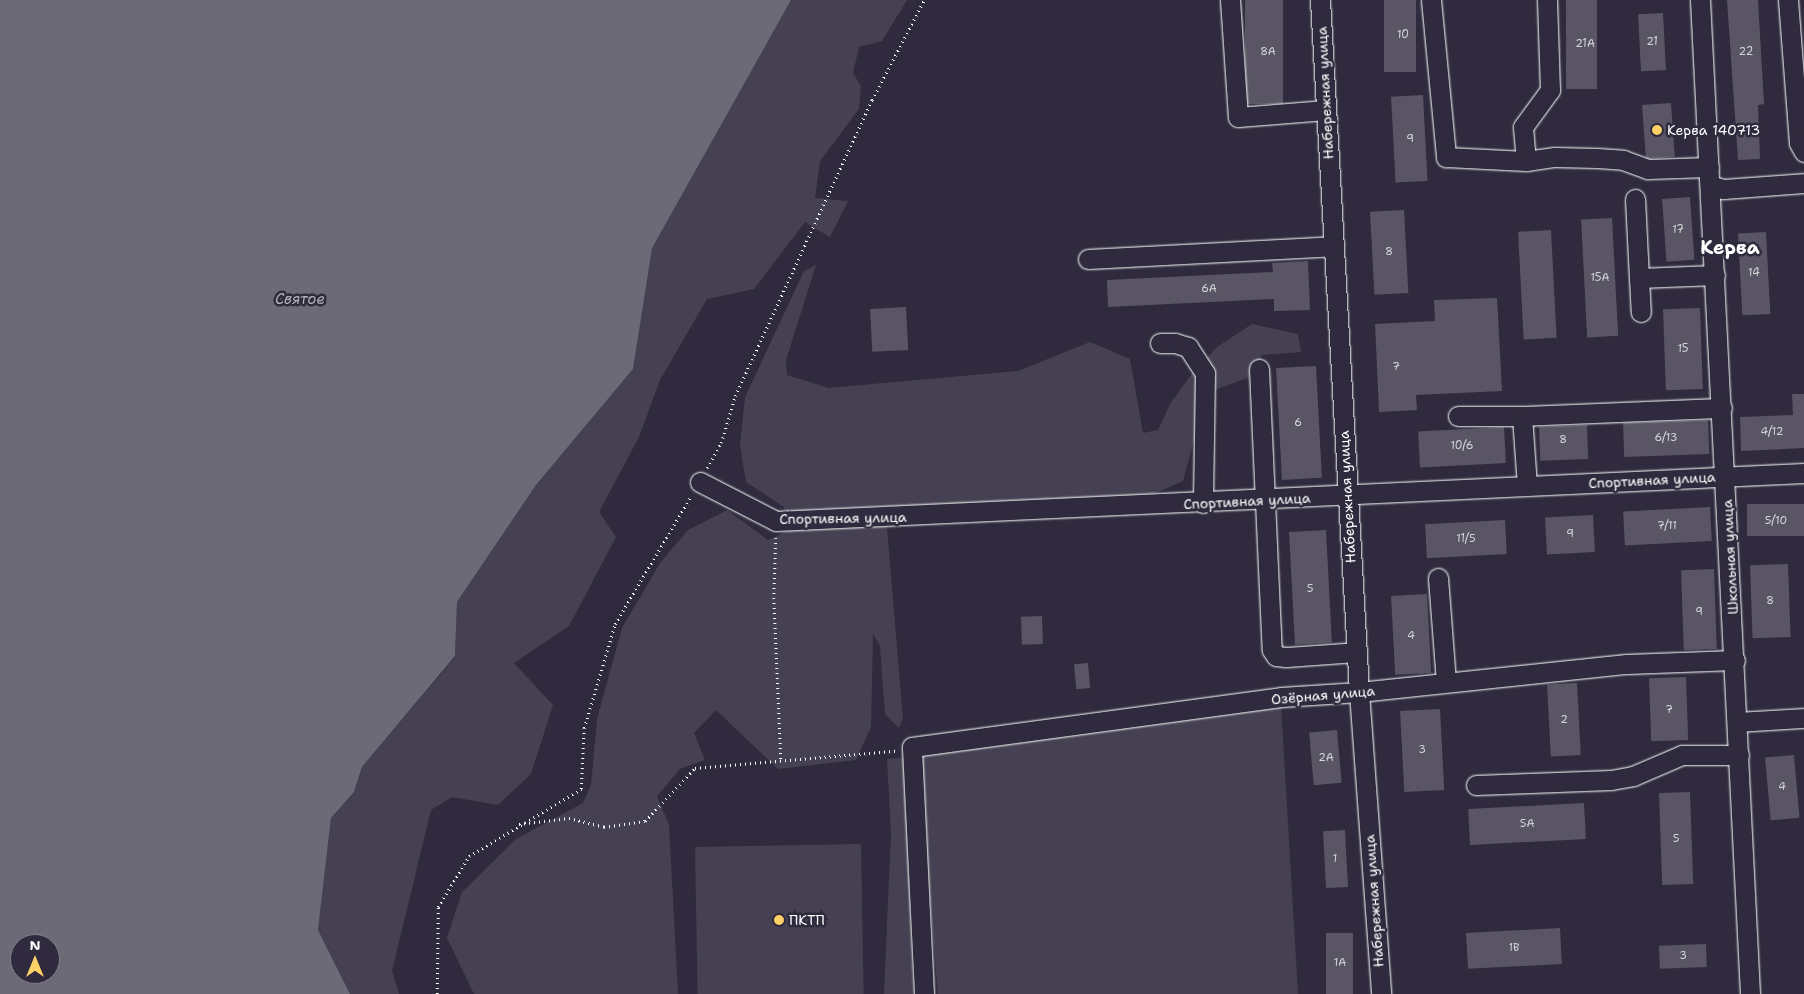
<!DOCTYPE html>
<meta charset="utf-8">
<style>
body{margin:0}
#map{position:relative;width:1804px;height:994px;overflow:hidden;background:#2f2a3d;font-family:"Shantell Sans",sans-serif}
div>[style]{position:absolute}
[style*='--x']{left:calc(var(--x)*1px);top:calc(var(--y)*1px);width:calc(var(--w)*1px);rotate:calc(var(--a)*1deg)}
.green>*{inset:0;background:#464152;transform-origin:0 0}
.water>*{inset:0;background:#6d6a77}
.building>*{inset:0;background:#595564;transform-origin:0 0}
.path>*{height:2.5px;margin-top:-1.25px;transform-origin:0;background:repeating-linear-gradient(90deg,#fff 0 1px,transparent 0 5px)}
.roads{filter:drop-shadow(0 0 1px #fff) drop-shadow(0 0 1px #fff)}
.minor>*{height:19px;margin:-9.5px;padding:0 9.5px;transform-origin:9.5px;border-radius:9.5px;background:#2f2a3d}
.dots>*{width:14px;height:14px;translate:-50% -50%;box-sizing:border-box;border:2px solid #2f2a3d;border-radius:50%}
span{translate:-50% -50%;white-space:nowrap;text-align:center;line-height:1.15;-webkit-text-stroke:5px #2f2a3d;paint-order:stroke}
.number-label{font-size:11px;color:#d6d4d8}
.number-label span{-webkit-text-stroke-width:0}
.street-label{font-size:14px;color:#fff}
.poi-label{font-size:14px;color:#fff}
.left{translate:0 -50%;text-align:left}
.water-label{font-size:15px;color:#b6b4bb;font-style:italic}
.district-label{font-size:19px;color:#fff;font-weight:700}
.north{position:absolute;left:10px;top:934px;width:50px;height:50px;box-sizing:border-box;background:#2f2a3d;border:1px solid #827f8b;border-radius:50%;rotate:0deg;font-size:14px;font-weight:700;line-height:20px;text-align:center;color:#fff}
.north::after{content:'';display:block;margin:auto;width:18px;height:22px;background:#ffd166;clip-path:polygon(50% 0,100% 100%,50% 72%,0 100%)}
</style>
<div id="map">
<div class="green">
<div style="clip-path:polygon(791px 0,907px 0,882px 41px,859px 47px,853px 73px,861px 86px,859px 109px,820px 161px,815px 198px,848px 201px,830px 237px,805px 222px,754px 289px,707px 299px,660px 380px,639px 437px,599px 512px,616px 537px,569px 626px,514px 663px,553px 705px,531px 774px,498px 805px,452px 797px,431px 810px,392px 971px,399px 994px,350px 994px,318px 930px,331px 818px,354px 792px,362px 767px,455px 657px,457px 602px,536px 485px,633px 369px,651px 248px)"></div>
<div style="clip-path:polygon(816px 265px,786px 360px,787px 375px,828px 388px,1018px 371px,1090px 342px,1130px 359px,1143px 433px,1158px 430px,1170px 404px,1191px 375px,1217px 347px,1252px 324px,1298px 334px,1301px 352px,1262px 355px,1253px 376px,1217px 389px,1194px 440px,1183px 481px,1115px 511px,892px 521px,887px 527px,903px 718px,899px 728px,885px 714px,880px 646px,873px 634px,871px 727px,856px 760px,778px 769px,716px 710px,694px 733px,705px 760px,680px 769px,657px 796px,669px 825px,678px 994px,474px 994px,447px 938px,462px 892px,516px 839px,583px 803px,591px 785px,597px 719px,622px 628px,660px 563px,688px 530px,727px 510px,768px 540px,787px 531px,784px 507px,746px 482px,740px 445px,745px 397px,804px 271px)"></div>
<div style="clip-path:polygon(1281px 704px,1298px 994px,938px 994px,918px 753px)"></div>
<div style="clip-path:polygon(905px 758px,913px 994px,884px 994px,891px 833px,887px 759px)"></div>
<div style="left:861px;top:844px;width:150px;height:166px;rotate:89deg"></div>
</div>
<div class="water">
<div style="clip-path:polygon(evenodd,0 0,791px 0,652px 248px,633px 369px,536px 485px,457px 602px,455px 656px,362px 767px,354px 792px,331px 818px,318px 930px,350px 994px,0 994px,0 0,20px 944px,50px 944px,50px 974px,20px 974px,20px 944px)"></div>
</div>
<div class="building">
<div style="left:1245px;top:0;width:38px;height:104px"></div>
<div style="left:1384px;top:0;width:32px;height:72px"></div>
<div style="left:1566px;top:0;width:31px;height:89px"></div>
<div style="clip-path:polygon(1727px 0,1758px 0,1764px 104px,1758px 105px,1760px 159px,1738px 160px)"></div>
<div style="left:1663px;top:13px;width:57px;height:25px;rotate:87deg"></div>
<div style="left:1423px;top:95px;width:86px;height:32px;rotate:87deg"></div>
<div style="left:1671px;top:103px;width:54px;height:29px;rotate:86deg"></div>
<div style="left:1690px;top:197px;width:63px;height:28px;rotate:86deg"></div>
<div style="left:1404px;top:210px;width:83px;height:34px;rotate:87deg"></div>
<div style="left:1612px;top:218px;width:118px;height:31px;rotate:87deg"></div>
<div style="left:1551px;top:230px;width:108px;height:33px;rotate:87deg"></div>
<div style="left:1766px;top:232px;width:82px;height:28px;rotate:87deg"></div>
<div style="clip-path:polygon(1308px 261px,1310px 310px,1274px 311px,1274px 299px,1108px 307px,1107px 280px,1273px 272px,1272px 263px)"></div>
<div style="clip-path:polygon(1497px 298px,1502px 391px,1416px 395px,1417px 410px,1379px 412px,1375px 324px,1435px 321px,1434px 300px)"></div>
<div style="left:906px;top:307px;width:43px;height:36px;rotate:87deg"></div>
<div style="left:1700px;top:308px;width:81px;height:37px;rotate:88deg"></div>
<div style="left:1316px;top:366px;width:112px;height:40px;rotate:87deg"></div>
<div style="clip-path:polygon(1792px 394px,1804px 394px,1804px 448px,1741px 451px,1740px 417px,1793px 415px)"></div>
<div style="left:1708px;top:420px;width:34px;height:85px;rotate:88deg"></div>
<div style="left:1587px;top:425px;width:34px;height:48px;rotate:88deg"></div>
<div style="left:1504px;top:427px;width:36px;height:86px;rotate:87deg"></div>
<div style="left:1804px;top:504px;width:32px;height:57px;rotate:90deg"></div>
<div style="left:1710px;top:507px;width:34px;height:87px;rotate:87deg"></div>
<div style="left:1593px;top:515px;width:37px;height:48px;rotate:87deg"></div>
<div style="left:1505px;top:520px;width:34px;height:80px;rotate:87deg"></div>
<div style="left:1326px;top:530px;width:113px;height:37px;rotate:87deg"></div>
<div style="left:1788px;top:564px;width:73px;height:38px;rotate:88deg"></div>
<div style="left:1714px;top:569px;width:80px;height:33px;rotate:88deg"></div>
<div style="left:1427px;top:594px;width:79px;height:36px;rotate:87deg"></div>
<div style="left:1042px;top:616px;width:28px;height:21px;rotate:88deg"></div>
<div style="left:1088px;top:663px;width:25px;height:14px;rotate:85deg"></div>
<div style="left:1686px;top:677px;width:63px;height:37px;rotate:88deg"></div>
<div style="left:1577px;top:683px;width:72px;height:30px;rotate:87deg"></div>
<div style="left:1440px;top:709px;width:81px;height:40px;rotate:87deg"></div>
<div style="left:1337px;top:730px;width:53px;height:28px;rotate:85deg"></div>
<div style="left:1794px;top:755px;width:63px;height:29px;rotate:85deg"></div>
<div style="left:1690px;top:792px;width:92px;height:31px;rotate:88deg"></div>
<div style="left:1584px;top:803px;width:36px;height:116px;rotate:87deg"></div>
<div style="left:1345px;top:830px;width:57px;height:22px;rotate:87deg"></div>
<div style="left:1560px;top:928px;width:36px;height:94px;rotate:87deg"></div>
<div style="left:1326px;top:933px;width:27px;height:61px"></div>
<div style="left:1706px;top:944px;width:23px;height:47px;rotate:88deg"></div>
</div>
<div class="path">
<div style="--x:707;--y:468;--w:29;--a:-61"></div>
<div style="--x:721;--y:443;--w:49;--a:-73.4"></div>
<div style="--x:735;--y:396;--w:326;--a:-65.2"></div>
<div style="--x:872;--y:100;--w:113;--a:-62.5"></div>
<div style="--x:776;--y:538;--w:60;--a:91.9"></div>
<div style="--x:774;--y:598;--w:163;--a:87.5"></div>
<div style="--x:519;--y:824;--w:50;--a:-6.8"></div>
<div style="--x:569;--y:818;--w:36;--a:14"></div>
<div style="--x:604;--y:827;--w:41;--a:-8.3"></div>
<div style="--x:645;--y:821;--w:73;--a:-46.7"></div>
<div style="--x:695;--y:768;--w:201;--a:-4.9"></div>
<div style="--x:437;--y:994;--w:87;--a:-89.3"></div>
<div style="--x:438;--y:907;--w:60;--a:-58.7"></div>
<div style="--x:469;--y:856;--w:131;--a:-30.9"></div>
<div style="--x:581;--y:789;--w:61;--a:-87.2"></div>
<div style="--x:584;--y:728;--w:109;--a:-73.4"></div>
<div style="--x:615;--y:624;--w:149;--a:-59.3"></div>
</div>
<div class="roads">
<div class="minor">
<div style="--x:1230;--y:0;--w:117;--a:86.1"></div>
<div style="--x:1238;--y:117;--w:88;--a:-4.5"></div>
<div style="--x:1320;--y:0;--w:693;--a:86.77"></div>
<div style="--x:1359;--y:692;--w:303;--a:85.8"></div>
<div style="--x:1431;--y:0;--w:158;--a:84.5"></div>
<div style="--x:1446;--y:157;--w:80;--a:2.9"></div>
<div style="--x:1547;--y:0;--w:90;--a:88.1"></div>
<div style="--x:1550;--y:90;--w:46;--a:126.1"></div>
<div style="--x:1523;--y:127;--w:34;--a:85"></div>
<div style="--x:1526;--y:161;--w:29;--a:-8"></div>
<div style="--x:1555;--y:157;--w:42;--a:1.4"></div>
<div style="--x:1597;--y:158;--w:26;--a:4"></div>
<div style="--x:1623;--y:160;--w:27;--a:20"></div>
<div style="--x:1648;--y:169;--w:61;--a:-1.9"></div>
<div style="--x:1700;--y:0;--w:995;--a:87.12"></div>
<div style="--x:1788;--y:0;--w:143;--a:85.6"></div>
<div style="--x:1799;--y:143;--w:10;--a:61"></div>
<div style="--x:1710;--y:185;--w:14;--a:17"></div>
<div style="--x:1723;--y:189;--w:81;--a:-4.2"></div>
<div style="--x:1635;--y:199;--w:79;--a:87.1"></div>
<div style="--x:1639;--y:278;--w:76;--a:-2.3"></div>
<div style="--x:1088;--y:259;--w:245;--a:-3"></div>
<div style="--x:1639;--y:278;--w:34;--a:87"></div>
<div style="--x:1160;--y:343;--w:15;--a:0"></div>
<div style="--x:1175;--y:343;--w:14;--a:17"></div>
<div style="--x:1188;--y:347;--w:31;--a:57"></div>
<div style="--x:1205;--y:373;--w:130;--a:90.9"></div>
<div style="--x:1259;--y:369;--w:281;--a:87.4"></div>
<div style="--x:1272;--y:650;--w:7;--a:56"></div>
<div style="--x:1276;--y:656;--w:10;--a:6"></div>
<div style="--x:1286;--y:657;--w:71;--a:-4"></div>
<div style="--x:1458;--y:416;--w:64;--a:0"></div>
<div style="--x:1522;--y:416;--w:70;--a:85.9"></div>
<div style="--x:1522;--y:416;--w:200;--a:-2.3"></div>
<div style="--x:700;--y:482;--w:85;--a:27.2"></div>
<div style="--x:776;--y:521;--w:1029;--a:-2.67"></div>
<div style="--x:1438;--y:578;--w:104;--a:85.6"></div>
<div style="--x:1738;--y:722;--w:66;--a:-3.5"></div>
<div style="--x:1476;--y:785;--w:135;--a:-2.1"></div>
<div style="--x:1611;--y:780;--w:22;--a:-10"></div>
<div style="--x:1633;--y:776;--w:53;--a:-23.2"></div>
<div style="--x:1682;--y:755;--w:57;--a:0"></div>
<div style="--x:924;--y:994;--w:247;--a:-92.8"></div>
<div style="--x:912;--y:747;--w:372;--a:-7.7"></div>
<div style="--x:1281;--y:697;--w:78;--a:-3.7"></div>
<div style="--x:1359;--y:692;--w:269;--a:-6"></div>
<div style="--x:1627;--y:664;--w:108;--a:-2.1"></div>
</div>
</div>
<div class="dots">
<div style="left:1657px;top:130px;background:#ffd166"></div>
<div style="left:779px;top:920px;background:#ffd166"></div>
</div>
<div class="number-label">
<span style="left:1403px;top:35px">10</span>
<span style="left:1652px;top:42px">21</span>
<span style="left:1585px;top:44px">21А</span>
<span style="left:1268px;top:52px">8А</span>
<span style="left:1746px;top:52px">22</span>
<span style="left:1410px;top:139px">9</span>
<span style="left:1678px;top:230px">17</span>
<span style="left:1389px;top:252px">8</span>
<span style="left:1754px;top:273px">14</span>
<span style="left:1600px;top:278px">15А</span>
<span style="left:1209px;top:289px">6А</span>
<span style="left:1683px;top:349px">15</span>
<span style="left:1396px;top:367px">7</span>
<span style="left:1298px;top:423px">6</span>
<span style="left:1772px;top:432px">4/12</span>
<span style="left:1666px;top:438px">6/13</span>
<span style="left:1563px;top:440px">8</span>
<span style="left:1462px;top:446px">10/6</span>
<span style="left:1776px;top:521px">5/10</span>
<span style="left:1667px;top:526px">7/11</span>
<span style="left:1570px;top:534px">9</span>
<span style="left:1466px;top:539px">11/5</span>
<span style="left:1310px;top:589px">5</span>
<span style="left:1770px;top:601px">8</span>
<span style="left:1699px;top:612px">9</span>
<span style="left:1411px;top:636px">4</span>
<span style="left:1669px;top:710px">7</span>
<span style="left:1564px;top:720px">2</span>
<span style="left:1422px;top:750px">3</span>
<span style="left:1326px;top:758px">2А</span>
<span style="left:1782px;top:787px">4</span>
<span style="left:1527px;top:824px">5А</span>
<span style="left:1676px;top:839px">5</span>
<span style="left:1335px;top:859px">1</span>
<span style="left:1514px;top:948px">1В</span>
<span style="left:1683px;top:956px">3</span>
<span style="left:1340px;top:963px">1А</span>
</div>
<div class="street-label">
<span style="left:1325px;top:93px;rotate:-93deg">Набережная улица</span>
<span style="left:1652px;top:480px;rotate:-3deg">Спортивная улица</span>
<span style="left:1347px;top:497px;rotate:-93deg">Набережная улица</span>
<span style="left:1247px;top:501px;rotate:-3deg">Спортивная улица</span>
<span style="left:843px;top:518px;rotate:-1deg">Спортивная улица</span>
<span style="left:1730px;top:557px;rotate:-93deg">Школьная улица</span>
<span style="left:1323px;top:695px;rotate:-5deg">Озёрная улица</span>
<span style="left:1374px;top:901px;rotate:-94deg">Набережная улица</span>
</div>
<div class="poi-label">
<span class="left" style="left:1667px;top:130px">Керва 140713</span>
<span class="left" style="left:789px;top:920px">ПКТП</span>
</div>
<div class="water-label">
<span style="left:300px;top:300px">Святое</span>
</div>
<div class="district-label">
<span style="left:1730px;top:248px">Керва</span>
</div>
<div class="north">N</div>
</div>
